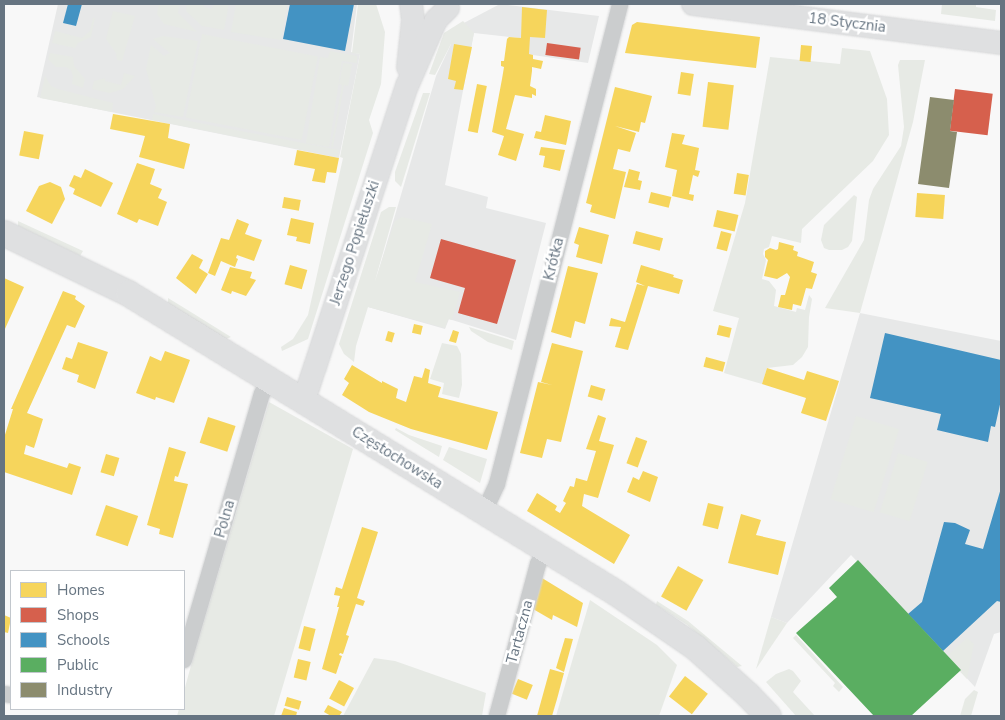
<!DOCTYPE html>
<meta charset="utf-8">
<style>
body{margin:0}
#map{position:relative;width:1005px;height:720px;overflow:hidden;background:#f8f8f8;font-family:"Nunito Sans",sans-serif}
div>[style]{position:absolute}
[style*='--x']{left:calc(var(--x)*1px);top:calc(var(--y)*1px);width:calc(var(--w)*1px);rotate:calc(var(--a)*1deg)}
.built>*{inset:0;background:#e7e8e8}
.green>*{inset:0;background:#e7eae5;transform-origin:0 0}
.homes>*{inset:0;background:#f6d55c;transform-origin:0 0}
.shops>*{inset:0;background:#d6604d;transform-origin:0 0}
.schools>*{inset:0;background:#4393c3}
.public>*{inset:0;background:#5aae61}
.industry>*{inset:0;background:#8c8c6e}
.roads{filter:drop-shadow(0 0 1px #d5d6d7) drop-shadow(0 0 1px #d5d6d7)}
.street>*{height:16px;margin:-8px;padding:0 8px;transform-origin:8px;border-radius:8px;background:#cbcdce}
.secondary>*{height:22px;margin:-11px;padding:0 11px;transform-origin:11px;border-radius:11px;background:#dfe0e1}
.primary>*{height:25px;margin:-12.5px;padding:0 12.5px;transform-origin:12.5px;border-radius:12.5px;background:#dfe0e1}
span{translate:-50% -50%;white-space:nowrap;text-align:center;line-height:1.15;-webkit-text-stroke:5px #fff;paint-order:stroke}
.street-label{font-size:15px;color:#667481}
.frame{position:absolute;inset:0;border:5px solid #667481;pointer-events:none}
.legend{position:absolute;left:10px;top:570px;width:175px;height:140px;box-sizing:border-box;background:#fff;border:1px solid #c2c7cd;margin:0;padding:6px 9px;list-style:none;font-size:15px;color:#667481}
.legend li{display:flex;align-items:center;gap:10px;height:25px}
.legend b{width:25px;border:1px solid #c2c7cd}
</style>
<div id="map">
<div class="built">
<div style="clip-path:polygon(58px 4px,357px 4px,351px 52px,360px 54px,339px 158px,37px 97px)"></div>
<div style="clip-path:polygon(500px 4px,599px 16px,588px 63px,519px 53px,520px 38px,474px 33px,445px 185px,488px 197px,486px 208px,546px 223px,516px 340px,449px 319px,445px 329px,368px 307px,436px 76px,460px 25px)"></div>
<div style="clip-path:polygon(860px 313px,1001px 341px,1001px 632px,994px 634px,975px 687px,851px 555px,787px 623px,771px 617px)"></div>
</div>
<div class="green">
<div style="clip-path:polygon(159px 4px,180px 4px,178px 13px,197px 32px,164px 24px,157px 14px)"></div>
<div style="clip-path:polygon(187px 4px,203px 4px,204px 7px,211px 9px,215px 4px,229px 4px,224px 30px,202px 26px,186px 11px)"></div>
<div style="clip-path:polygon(236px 4px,287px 4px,281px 40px,231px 32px)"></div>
<div style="clip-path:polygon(358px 4px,376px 4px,385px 32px,381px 84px,369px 120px,373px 133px,308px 339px,282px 351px,281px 347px,293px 339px,308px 315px,343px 158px,340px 157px,360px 54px,352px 53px)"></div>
<div style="clip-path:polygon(942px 4px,976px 4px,976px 7px,996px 10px,995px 21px,941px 14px)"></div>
<div style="clip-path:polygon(113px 11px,135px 16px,122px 61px,117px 60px,116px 53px,106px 39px)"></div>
<div style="clip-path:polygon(93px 18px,95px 18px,91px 37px,78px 43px,75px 48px,52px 43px,55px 31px,82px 38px,90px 31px)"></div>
<div style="clip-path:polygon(463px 21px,474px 33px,471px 47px,451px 44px,435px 75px,429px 74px,444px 33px)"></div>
<div style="left:202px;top:34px;width:118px;height:85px;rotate:11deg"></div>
<div style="clip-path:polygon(163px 36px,198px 41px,183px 117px,154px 112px,156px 106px,146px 69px,151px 45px,164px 56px,170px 53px,153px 39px)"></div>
<div style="clip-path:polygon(842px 48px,870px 51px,887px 99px,889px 135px,873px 161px,802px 229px,801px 243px,772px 236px,769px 247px,764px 249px,763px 254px,766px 260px,762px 279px,769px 281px,776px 290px,774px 306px,796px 312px,797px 308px,805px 310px,809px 295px,812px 299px,809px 317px,808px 347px,802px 357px,793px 365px,767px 368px,762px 384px,724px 373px,739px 318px,713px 311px,745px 203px,770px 57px,840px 64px)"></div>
<div style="clip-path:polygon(330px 51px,357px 56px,357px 63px,342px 61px,329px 147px,306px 143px,320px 57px,328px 58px)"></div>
<div style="clip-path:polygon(50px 53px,73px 57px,74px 66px,85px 79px,83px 88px,72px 84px,73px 76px,71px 70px,66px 67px,56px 67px,48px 59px)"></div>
<div style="clip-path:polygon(900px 60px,925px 60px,913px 122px,860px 313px,825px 308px,864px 240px,869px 200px,873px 189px,901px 146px,904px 127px,898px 65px)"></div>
<div style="clip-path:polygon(343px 63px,352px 64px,348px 86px,344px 85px,333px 147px,331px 147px,342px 85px,339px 84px)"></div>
<div style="clip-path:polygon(124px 73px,135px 76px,123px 89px,110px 93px,92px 89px,94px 81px,105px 78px,105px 81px,121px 85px)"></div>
<div style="clip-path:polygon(45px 76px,51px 86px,58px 89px,113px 103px,112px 112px,40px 98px)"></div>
<div style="clip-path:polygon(423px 93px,430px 93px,401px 187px,395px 181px,395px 172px)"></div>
<div style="clip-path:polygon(153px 114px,339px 150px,338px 157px,152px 120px)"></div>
<div style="clip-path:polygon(854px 195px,857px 197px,852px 241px,848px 247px,842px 250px,829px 250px,824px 248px,821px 240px,824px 225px)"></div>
<div style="clip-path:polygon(389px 207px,396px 207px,375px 281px,395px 221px,402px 217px,432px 224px,415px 282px,460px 292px,452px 320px,448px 319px,445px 328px,368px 307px,356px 346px,354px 362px,344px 354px,339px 344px,381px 212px)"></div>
<div style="clip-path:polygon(18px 221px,83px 251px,80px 256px,18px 226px)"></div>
<div style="clip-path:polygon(168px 298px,186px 309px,231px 337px,226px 339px,168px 303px)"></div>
<div style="clip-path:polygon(469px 327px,514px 341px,512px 350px,488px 342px,471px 331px)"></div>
<div style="clip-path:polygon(442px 343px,457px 346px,461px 354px,462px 385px,459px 398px,442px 394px,444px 383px,430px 379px)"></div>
<div style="clip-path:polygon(269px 402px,353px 449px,274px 716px,177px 716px,179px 709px,184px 709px,184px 691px,192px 662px)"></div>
<div style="left:856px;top:416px;width:45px;height:87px;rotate:17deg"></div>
<div style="clip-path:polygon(396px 428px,409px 435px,442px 446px,439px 457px,395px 430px)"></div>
<div style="clip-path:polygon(449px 447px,487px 459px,480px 483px,443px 460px)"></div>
<div style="left:898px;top:453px;width:31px;height:62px;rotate:17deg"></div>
<div style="clip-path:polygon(590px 600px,657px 645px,677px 665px,659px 716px,556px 716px)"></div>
<div style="clip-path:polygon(657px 601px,688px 621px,742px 666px,737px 667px,686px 624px,656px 605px)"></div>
<div style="clip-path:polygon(771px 617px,787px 623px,756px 669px)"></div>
<div style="clip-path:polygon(796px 635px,843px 687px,839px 692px,833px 686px,835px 683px,793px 638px)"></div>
<div style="clip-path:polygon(967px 638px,974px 644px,967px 679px,946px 657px)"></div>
<div style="clip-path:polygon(374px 658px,395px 661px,486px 693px,482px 716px,343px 716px)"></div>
<div style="clip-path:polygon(789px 669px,793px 671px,801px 681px,793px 692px,815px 716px,796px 716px,766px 682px,776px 674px)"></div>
<div style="clip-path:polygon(974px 690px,978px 692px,971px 716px,960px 716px,965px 699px)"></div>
</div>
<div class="homes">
<div style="clip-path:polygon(522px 7px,547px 10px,545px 38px,530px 37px,529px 54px,533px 55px,533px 59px,543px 61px,541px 69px,532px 67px,532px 71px,530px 86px,536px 89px,536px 96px,532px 94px,532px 98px,515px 95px,506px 129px,524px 134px,516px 161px,498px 155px,504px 136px,492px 132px,502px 79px,504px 67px,501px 66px,501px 61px,504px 61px,507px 39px,509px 37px,521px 38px)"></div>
<div style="clip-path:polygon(637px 22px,760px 37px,756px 68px,625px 53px,632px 25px)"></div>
<div style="clip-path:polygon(454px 44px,472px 47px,463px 90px,454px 89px,456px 81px,448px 79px)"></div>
<div style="left:801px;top:45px;width:11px;height:16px;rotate:5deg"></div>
<div style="left:681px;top:72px;width:13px;height:22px;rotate:9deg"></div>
<div style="left:708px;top:82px;width:26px;height:45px;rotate:7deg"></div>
<div style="left:477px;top:84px;width:10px;height:48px;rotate:11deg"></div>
<div style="clip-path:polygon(615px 87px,652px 96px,645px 123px,641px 122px,639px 132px,615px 126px,636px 133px,630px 152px,618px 149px,613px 169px,626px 172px,615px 219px,590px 212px,592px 205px,586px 203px)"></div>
<div style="clip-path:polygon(113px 114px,170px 124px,168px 138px,190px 144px,184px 169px,139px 157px,145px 136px,110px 129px)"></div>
<div style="clip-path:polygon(545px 115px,571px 121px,566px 145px,534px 138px,536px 131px,541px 132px)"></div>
<div style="left:24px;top:131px;width:20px;height:25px;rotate:11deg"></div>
<div style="clip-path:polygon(672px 133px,685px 135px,682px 144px,699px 148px,695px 170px,700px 171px,698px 177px,693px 175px,689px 194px,694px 195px,693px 201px,672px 196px,677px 170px,665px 167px)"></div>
<div style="clip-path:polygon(541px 147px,565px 150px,560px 171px,543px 167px,545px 156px,539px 155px)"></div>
<div style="clip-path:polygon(297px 150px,339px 158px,336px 173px,327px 172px,325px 183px,312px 181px,315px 169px,294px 165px)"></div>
<div style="clip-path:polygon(137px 163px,155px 169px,150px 184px,162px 189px,158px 198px,167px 202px,158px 226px,139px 219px,137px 223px,117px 214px)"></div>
<div style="clip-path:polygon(85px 169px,113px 183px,101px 207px,73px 194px,75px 189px,69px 186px,74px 175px,81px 178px)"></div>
<div style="clip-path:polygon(629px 169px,640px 172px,638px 180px,642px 181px,640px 190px,624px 187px)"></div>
<div style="left:737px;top:173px;width:12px;height:21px;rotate:9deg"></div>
<div style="clip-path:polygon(50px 182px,61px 187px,65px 199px,52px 224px,26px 211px,39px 186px)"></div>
<div style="left:651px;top:192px;width:21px;height:11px;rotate:14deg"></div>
<div style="left:917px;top:193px;width:28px;height:24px;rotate:4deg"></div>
<div style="left:284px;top:197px;width:17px;height:11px;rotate:10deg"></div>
<div style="left:717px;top:210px;width:22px;height:17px;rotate:13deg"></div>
<div style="clip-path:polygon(291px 218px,314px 223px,310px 244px,296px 241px,297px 237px,287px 235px)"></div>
<div style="clip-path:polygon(237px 219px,249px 224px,245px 234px,262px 240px,254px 261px,237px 255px,236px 258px,238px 259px,235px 267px,221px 261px,215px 276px,208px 273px,221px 238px,229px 240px)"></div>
<div style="clip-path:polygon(579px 227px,609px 235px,602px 264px,576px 257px,579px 245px,574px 243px)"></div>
<div style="left:636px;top:231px;width:28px;height:13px;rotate:15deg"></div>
<div style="left:721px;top:231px;width:11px;height:18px;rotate:15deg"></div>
<div style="clip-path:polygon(779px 242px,794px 246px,793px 250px,798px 252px,797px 256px,814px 262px,811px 272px,817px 274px,812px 289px,806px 288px,801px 306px,793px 304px,792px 310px,778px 307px,781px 295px,785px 295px,790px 277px,787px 273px,777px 279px,764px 276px,768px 260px,765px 257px,765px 251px,770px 248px,776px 250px,778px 249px)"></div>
<div style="clip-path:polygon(192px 254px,203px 260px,199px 268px,208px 274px,196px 294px,176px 278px)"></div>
<div style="left:290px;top:265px;width:18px;height:20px;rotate:16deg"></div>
<div style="clip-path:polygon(641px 265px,674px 275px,673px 277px,683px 280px,679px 294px,648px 286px,628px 350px,615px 347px,621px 327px,609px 326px,611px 318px,625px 322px,637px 284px,645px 286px,636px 282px)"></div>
<div style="clip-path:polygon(568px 266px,598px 273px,585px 324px,575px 321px,571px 338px,551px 332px)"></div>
<div style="clip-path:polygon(230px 267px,252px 272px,250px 278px,256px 280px,246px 296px,232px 291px,231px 294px,221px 290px)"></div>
<div style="clip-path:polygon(4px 278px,24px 287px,4px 331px)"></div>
<div style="clip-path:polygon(63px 291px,76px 296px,75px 299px,85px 306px,75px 328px,67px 325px,27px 413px,43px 419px,34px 448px,26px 445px,24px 454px,67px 468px,69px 463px,81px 467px,72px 495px,4px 472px,4px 438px,13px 409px,11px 409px)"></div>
<div style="left:414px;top:324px;width:9px;height:9px;rotate:13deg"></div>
<div style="left:719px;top:325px;width:13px;height:10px;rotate:13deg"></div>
<div style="clip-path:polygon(453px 330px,459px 332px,456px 343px,449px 341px)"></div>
<div style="left:388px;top:331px;width:7px;height:10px;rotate:16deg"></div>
<div style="clip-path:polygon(78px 342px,108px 352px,95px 389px,77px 382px,79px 375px,62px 369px,66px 357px,72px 359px)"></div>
<div style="clip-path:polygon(552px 343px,583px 351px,561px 442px,547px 439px,542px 458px,520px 453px,538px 382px,552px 385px,541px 382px)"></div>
<div style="clip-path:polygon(165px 351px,190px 360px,174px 403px,156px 397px,155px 400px,136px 393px,150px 356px,161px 361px)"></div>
<div style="left:706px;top:357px;width:20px;height:10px;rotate:15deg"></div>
<div style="clip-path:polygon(352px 365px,382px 383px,382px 381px,398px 389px,396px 398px,406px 402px,414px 376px,422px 378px,425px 368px,430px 370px,428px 383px,441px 387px,438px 397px,498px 412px,487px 450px,411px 429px,369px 412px,342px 395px,349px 383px,344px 379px)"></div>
<div style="clip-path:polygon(767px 368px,804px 380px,807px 371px,839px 381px,826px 421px,801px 413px,806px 398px,762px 384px)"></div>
<div style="left:591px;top:385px;width:15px;height:12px;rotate:16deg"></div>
<div style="clip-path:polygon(598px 415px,606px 418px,599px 441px,614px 445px,598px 498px,584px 494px,582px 506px,630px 535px,614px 564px,527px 511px,537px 493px,557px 506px,555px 510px,560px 513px,566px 503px,563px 501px,570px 486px,574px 487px,576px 478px,587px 481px,596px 451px,586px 449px)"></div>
<div style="left:208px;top:417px;width:29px;height:27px;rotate:18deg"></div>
<div style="left:636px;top:437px;width:12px;height:28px;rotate:20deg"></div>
<div style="clip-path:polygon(169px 447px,186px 452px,178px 477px,175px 476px,174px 481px,188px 484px,173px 538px,159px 534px,160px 529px,147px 525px)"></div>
<div style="left:106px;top:454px;width:14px;height:19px;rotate:17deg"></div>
<div style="clip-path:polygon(643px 471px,658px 477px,650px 502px,627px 492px,633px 477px,639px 480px)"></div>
<div style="left:708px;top:503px;width:16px;height:23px;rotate:14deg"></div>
<div style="left:106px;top:505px;width:34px;height:32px;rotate:19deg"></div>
<div style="clip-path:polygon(741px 514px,761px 520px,756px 535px,786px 542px,778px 575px,728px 563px)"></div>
<div style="clip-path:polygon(362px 527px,378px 532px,357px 598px,365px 601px,363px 606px,356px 604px,346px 635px,349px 636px,343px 654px,340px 653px,339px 655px,342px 656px,336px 674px,322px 669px,339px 607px,337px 607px,340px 596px,334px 595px,336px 587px,342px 589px)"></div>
<div style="left:678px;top:566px;width:29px;height:35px;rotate:29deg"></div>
<div style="clip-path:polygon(542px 578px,583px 603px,577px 627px,553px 615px,552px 620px,533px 609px)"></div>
<div style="clip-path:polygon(4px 615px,11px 618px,8px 633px,4px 632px)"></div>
<div style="left:304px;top:626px;width:12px;height:23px;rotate:14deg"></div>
<div style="clip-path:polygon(565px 638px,573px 639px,564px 672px,556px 668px)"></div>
<div style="left:298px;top:659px;width:13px;height:19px;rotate:13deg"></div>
<div style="clip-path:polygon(550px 669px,564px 673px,557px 699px,552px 716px,537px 716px)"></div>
<div style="left:685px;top:676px;width:29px;height:26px;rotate:38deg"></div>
<div style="left:518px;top:679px;width:16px;height:16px;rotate:22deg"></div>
<div style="left:339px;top:680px;width:17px;height:21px;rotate:28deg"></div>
<div style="left:287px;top:697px;width:15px;height:9px;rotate:16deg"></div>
<div style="clip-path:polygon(328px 705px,342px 712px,339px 716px,331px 716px,324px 712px)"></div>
<div style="clip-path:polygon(284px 708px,297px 712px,296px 716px,281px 716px)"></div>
</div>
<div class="shops">
<div style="left:547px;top:43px;width:34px;height:12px;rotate:8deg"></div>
<div style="left:955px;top:89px;width:38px;height:42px;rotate:7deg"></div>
<div style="clip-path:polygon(441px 239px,516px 260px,497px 324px,458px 313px,465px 288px,430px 278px)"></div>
</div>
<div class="schools">
<div style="clip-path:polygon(68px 4px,82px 4px,76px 26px,63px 23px)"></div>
<div style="clip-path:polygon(290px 4px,354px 4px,345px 51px,283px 39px)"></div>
<div style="clip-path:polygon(885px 333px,1001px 360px,1001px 400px,995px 427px,991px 426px,988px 442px,937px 430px,941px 414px,870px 398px)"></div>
<div style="clip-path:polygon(1001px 488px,1001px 602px,997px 601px,943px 651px,908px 614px,922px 602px,944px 522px,955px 523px,970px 530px,965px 544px,983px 549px)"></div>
</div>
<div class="public">
<div style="clip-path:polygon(858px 560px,961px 670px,911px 716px,874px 716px,796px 633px,837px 597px,829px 588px)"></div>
</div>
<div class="industry">
<div style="clip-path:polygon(930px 97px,954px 100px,950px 131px,957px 132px,949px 188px,918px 184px)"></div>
</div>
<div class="roads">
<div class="street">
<div style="--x:484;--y:512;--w:31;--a:-65"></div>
<div style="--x:497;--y:484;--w:496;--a:-75.6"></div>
<div style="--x:184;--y:660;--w:277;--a:-73.7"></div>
<div style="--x:262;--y:394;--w:17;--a:-65"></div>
<div style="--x:4;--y:694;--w:7;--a:8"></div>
<div style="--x:497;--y:716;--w:157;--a:-74.9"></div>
<div style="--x:538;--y:564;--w:16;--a:-63"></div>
</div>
<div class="secondary">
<div style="--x:693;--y:4;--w:310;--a:7.2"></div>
<div style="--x:408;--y:67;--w:47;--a:-83.9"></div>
<div style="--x:413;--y:20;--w:16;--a:-97"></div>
<div style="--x:301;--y:399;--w:13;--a:-58"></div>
<div style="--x:308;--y:388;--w:22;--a:-72"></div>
<div style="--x:315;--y:367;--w:296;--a:-71.9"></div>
<div style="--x:407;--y:86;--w:72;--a:-66.3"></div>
<div style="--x:436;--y:20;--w:17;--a:-45"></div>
</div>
<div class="primary">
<div style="--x:4;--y:233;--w:138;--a:25.8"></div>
<div style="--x:128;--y:293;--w:571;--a:31.55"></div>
<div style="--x:615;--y:592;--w:97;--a:34.5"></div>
<div style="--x:695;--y:647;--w:70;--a:42.1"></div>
<div style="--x:747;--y:694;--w:30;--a:46"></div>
</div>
</div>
<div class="street-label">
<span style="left:847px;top:23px;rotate:7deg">18 Stycznia</span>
<span style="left:355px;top:243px;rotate:-72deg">Jerzego Popiełuszki</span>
<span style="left:554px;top:259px;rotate:-76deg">Krótka</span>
<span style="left:397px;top:458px;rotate:32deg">Częstochowska</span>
<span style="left:225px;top:519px;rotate:-74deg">Polna</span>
<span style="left:520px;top:632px;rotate:-75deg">Tartaczna</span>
</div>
<div class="frame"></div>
<ul class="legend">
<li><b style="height:14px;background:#f6d55c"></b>Homes</li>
<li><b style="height:14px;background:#d6604d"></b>Shops</li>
<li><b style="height:14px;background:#4393c3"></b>Schools</li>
<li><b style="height:14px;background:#5aae61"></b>Public</li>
<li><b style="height:14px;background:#8c8c6e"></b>Industry</li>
</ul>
</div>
